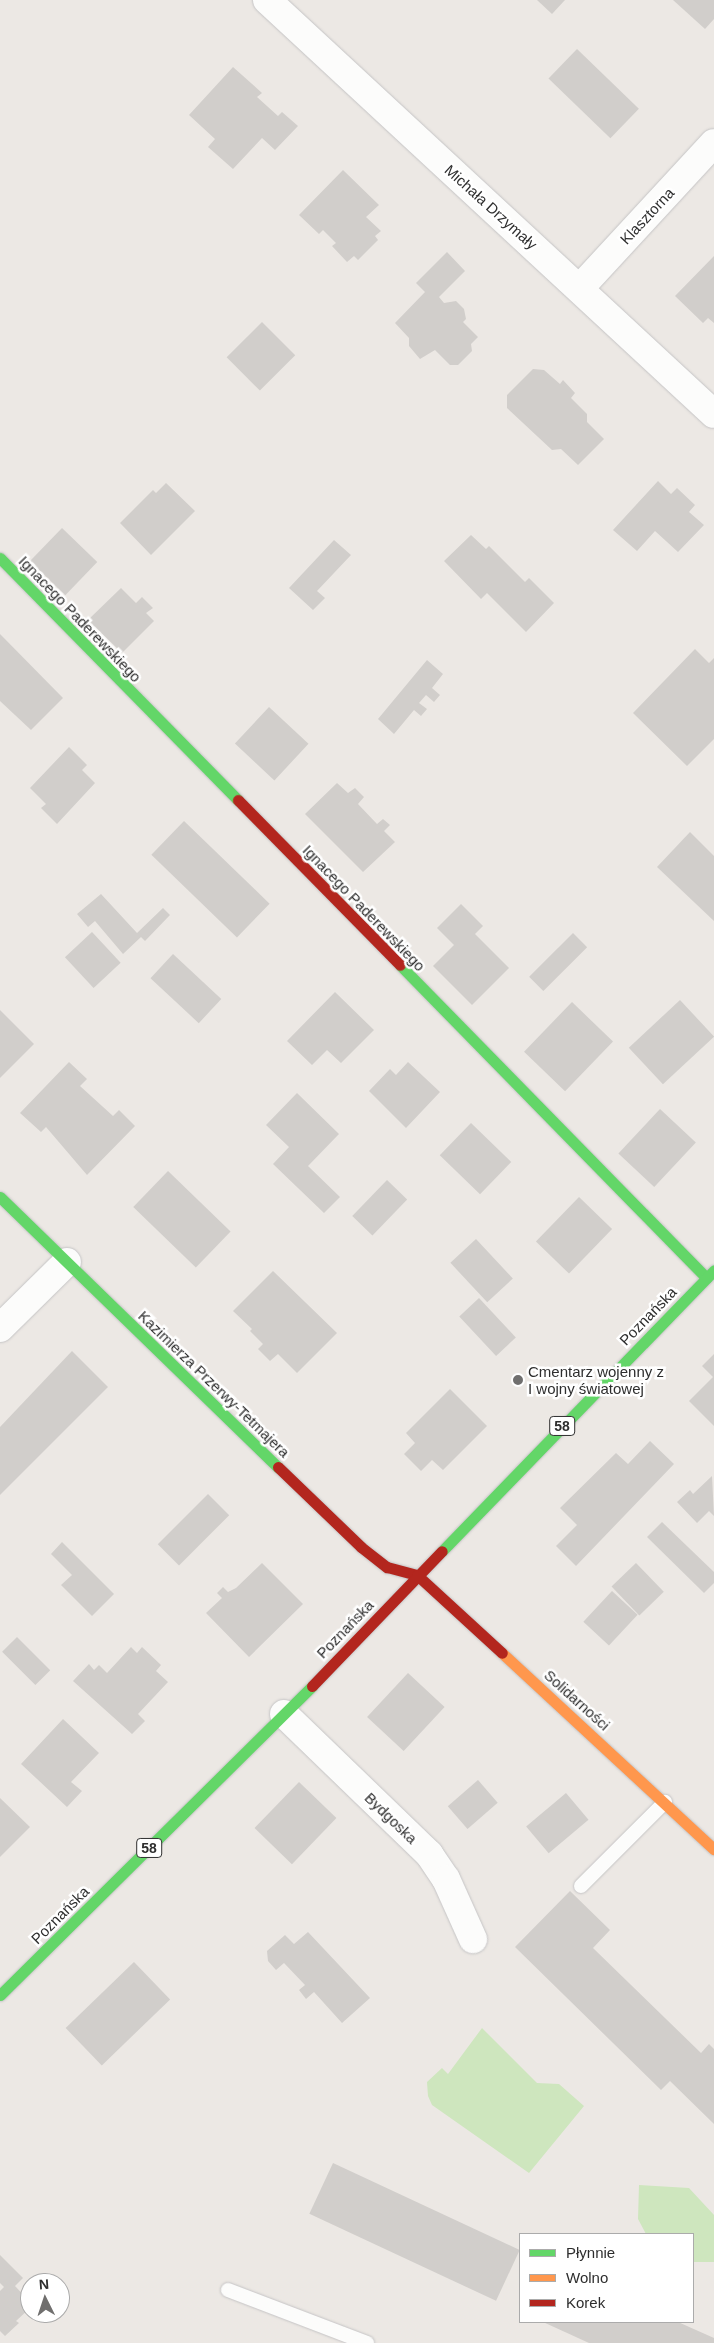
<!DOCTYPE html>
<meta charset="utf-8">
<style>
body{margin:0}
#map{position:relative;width:714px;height:2343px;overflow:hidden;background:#ece8e4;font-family:Arial,sans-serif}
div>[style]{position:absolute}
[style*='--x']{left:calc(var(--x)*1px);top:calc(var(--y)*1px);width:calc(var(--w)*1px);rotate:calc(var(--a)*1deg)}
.green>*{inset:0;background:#cee6be}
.building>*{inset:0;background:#d1cecb;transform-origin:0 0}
.roads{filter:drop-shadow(0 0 1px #c5c4c5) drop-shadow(0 0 1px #c5c4c5)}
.lane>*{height:14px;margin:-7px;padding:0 7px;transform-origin:7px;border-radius:7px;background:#fcfcfb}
.street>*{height:28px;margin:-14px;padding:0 14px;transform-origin:14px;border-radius:14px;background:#fcfcfb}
.fast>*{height:11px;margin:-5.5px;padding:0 5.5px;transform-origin:5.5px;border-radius:5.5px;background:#63d668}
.slow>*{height:11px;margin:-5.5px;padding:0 5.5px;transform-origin:5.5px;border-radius:5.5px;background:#ff974d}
.jam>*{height:11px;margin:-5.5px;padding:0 5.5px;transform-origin:5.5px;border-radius:5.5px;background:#b3261e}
.dots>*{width:14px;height:14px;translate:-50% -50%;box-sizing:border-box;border:2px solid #fff;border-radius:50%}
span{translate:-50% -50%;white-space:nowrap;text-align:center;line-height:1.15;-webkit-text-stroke:5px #fff;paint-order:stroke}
.shield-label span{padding:1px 4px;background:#fff;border:1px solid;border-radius:4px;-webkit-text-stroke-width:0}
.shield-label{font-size:14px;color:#2e2e2e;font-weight:700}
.street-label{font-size:15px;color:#2e2e2e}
.poi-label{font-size:15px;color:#2e2e2e}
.left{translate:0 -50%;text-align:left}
.legend{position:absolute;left:519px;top:2233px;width:175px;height:90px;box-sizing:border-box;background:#fff;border:1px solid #ababab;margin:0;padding:6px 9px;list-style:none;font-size:15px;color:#2e2e2e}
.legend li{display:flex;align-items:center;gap:10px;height:25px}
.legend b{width:25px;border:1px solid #ababab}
.north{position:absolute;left:20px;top:2273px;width:50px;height:50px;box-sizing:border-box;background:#fff;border:1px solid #ababab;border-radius:50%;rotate:356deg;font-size:14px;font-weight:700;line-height:20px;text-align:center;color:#2e2e2e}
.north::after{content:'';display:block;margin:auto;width:18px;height:22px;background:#706f6e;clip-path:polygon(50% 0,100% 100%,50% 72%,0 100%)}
</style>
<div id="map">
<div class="green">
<div style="clip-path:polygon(482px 2028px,537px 2083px,559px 2084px,584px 2106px,529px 2173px,432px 2105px,428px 2096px,427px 2082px,442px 2068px,448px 2074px)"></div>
<div style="clip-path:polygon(639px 2185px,689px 2188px,714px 2215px,714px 2262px,693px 2262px,693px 2234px,646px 2234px,638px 2219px)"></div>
</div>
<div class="building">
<div style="clip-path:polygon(537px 0,565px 0,552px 14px)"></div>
<div style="clip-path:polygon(673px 0,714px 0,714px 19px,705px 29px)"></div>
<div style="left:577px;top:49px;width:86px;height:41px;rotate:44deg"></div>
<div style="clip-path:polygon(233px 67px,262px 93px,257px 97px,278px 116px,282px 112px,298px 126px,275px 150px,262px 138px,233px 169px,208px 147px,215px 139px,189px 115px)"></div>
<div style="clip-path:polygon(343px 170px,379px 205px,366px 217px,381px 231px,375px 236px,378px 240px,358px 260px,354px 256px,347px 262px,332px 246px,336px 243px,323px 230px,319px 234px,299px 215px)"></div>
<div style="clip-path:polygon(447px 252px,465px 271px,439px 297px,444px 303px,456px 301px,464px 309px,466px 319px,463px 322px,478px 337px,471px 344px,472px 351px,458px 365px,450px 365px,435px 350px,420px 359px,409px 346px,409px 338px,395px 323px,425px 292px,416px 283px)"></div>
<div style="clip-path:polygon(714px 256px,714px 323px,708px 318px,703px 323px,675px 296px)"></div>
<div style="left:262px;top:322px;width:47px;height:50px;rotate:45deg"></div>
<div style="clip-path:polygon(533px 369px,544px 370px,560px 384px,563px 380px,575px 393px,571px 398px,587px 414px,587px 422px,604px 439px,578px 465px,561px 449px,552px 450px,507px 408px,507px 395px)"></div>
<div style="clip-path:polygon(658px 481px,671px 494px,677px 488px,695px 505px,689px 512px,704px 525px,678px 552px,655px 531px,637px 551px,613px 530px)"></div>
<div style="clip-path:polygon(166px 483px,195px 511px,151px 555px,120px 523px,153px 490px,156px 493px)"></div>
<div style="left:62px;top:528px;width:49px;height:46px;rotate:44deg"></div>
<div style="clip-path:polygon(471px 535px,486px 549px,489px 546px,525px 582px,529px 578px,554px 603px,526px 632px,487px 593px,481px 599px,444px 561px)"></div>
<div style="clip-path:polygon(334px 540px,351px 555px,317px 591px,325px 598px,313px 610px,289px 588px)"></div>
<div style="clip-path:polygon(121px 588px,136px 603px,142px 597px,153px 608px,146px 613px,154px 621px,122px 653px,88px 620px)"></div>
<div style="clip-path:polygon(0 634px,63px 698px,31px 730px,0 701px)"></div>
<div style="clip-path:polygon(695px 649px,709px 663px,714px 658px,714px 739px,687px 766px,633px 713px)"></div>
<div style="clip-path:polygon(427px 660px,443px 674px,432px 688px,440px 695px,434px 702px,426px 695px,419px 703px,427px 709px,421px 716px,414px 710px,394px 734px,378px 719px)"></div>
<div style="left:269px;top:707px;width:54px;height:50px;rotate:43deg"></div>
<div style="clip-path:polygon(69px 747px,87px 765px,82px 770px,95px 783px,57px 824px,41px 808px,46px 804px,30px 788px)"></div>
<div style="clip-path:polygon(337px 783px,348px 793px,355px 788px,364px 797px,358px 804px,377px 824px,383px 819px,390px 825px,384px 831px,395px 842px,363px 872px,305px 814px)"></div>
<div style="left:184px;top:821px;width:119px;height:47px;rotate:44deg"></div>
<div style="clip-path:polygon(690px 832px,714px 856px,714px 921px,657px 867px)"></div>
<div style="clip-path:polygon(101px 894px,137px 933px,163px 908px,170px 915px,145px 941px,141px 937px,123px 954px,95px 921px,88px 927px,77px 914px)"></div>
<div style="clip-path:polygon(461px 904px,483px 926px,475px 934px,509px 968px,472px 1005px,433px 966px,454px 945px,437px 928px)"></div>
<div style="left:92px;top:932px;width:42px;height:37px;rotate:47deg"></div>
<div style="left:573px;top:933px;width:20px;height:62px;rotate:45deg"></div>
<div style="left:173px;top:954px;width:66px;height:33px;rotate:43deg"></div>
<div style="clip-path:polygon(335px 992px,374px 1030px,341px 1063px,327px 1050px,312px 1065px,287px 1041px)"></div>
<div style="left:680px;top:1000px;width:50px;height:70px;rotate:47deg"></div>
<div style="left:572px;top:1002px;width:57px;height:69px;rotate:44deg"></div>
<div style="clip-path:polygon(0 1010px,34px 1044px,0 1078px)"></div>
<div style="clip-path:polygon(69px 1062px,87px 1079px,80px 1086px,113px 1116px,119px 1110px,135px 1126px,87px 1175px,46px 1127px,41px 1132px,20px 1113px)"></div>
<div style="clip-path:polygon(408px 1062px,440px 1092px,406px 1128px,369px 1091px,390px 1069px,396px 1075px)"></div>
<div style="clip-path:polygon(297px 1093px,339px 1134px,308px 1166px,340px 1197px,324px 1213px,273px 1164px,289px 1147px,266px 1125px)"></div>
<div style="left:660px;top:1109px;width:49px;height:61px;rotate:43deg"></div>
<div style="left:471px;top:1123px;width:56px;height:45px;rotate:44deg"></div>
<div style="left:168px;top:1171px;width:87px;height:50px;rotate:44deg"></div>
<div style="left:387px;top:1180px;width:28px;height:50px;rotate:44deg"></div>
<div style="left:579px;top:1197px;width:46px;height:62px;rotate:44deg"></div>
<div style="left:476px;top:1239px;width:54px;height:35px;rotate:47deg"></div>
<div style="clip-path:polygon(273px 1271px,337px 1333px,297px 1373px,278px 1354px,270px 1361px,258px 1349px,263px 1344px,250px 1331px,252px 1329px,233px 1311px)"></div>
<div style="left:479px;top:1298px;width:54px;height:27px;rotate:47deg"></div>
<div style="clip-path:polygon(72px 1351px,108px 1387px,0 1495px,0 1427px)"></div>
<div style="clip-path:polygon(714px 1354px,714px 1426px,689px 1401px,713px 1377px,702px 1366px)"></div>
<div style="clip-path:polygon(450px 1389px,487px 1426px,443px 1470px,432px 1460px,421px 1471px,404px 1454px,415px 1443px,406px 1433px)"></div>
<div style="clip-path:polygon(650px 1441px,674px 1464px,576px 1566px,556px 1546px,577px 1525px,560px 1508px,616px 1453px,628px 1464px)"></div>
<div style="clip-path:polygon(712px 1476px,714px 1516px,709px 1511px,697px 1523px,677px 1502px,690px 1490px,693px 1494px)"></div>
<div style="left:208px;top:1494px;width:30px;height:71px;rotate:45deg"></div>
<div style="clip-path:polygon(662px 1522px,714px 1572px,714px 1583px,704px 1593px,647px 1537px)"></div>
<div style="clip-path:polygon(62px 1542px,114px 1594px,92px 1616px,61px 1585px,72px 1575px,51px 1554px)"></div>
<div style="clip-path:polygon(262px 1563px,303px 1604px,249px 1657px,206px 1613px,222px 1598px,217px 1593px,223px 1587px,228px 1592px,236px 1588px)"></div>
<div style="left:636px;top:1563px;width:40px;height:34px;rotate:46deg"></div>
<div style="left:612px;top:1591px;width:35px;height:42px;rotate:43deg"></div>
<div style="left:17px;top:1637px;width:47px;height:21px;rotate:45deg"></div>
<div style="clip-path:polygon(131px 1647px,137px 1653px,142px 1647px,161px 1665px,156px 1671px,168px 1682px,138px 1714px,145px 1721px,132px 1734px,73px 1681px,89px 1664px,94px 1670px,99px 1665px,107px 1673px)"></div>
<div style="left:408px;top:1673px;width:50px;height:60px;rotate:43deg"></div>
<div style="clip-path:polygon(63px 1719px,99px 1753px,71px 1782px,82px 1791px,67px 1807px,21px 1764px)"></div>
<div style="left:478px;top:1780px;width:30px;height:40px;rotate:49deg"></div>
<div style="left:299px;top:1782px;width:52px;height:64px;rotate:44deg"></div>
<div style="left:566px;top:1793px;width:35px;height:52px;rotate:50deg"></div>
<div style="clip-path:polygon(0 1798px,30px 1827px,0 1857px)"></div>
<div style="clip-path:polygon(570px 1891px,610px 1930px,593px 1948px,701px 2053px,709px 2044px,714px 2049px,714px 2124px,670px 2081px,661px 2090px,515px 1947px)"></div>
<div style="clip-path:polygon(308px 1932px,370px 1998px,342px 2023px,314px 1992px,306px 1999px,299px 1990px,305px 1985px,284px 1963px,276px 1970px,268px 1961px,267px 1951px,285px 1935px,294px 1944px)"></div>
<div style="left:134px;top:1962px;width:52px;height:95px;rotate:46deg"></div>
<div style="left:333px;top:2163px;width:206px;height:56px;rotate:25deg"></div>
<div style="clip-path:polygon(0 2255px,23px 2278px,15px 2286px,30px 2302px,30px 2308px,16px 2321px,19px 2323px,5px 2336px,0 2331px,0 2291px,4px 2287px,0 2283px)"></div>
<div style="clip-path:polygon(543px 2322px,678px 2322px,714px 2338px,714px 2343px,589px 2343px)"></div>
</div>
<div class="roads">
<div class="lane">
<div style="--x:581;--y:1886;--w:119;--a:-45"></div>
<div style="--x:228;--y:2290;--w:149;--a:20.9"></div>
</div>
<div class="street">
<div style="--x:267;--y:0;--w:609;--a:42.81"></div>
<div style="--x:580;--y:288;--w:197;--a:-47.3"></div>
<div style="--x:0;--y:1328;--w:94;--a:-44.6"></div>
<div style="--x:284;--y:1714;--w:202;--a:44"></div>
<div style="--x:429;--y:1854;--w:30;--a:56"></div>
<div style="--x:446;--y:1879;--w:66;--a:65.8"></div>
</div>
<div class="fast">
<div style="--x:0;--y:558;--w:339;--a:45.5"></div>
<div style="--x:400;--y:965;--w:438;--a:45.6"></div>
<div style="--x:0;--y:1197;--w:388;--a:44.2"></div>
<div style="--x:442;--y:1551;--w:391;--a:-45.9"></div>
<div style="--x:0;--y:1995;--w:439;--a:-44.7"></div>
</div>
<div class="slow">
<div style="--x:502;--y:1653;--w:289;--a:42.8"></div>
</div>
<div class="jam">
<div style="--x:238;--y:800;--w:231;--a:45.5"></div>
<div style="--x:278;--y:1467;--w:115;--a:43.9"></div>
<div style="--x:361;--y:1547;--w:33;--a:38"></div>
<div style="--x:387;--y:1567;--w:31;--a:15"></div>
<div style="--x:417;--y:1575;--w:115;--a:42.5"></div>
<div style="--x:312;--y:1686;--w:187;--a:-46.1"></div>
</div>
</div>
<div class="dots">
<div style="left:518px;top:1380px;background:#706f6e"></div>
</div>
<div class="shield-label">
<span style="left:562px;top:1426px">58</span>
<span style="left:149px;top:1848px">58</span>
</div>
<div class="street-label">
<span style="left:491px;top:207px;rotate:42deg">Michała Drzymały</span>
<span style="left:647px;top:216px;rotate:-47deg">Klasztorna</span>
<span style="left:80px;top:619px;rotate:46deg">Ignacego Paderewskiego</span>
<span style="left:364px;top:908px;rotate:46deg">Ignacego Paderewskiego</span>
<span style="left:648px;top:1316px;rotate:-46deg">Poznańska</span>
<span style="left:214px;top:1384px;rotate:44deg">Kazimierza Przerwy-Tetmajera</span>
<span style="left:345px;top:1629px;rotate:-46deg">Poznańska</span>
<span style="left:577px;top:1700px;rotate:42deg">Solidarności</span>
<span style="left:391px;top:1818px;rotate:44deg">Bydgoska</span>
<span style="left:60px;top:1915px;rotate:-45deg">Poznańska</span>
</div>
<div class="poi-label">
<span class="left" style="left:528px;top:1380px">Cmentarz wojenny z<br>I wojny światowej</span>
</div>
<ul class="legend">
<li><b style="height:6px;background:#63d668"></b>Płynnie</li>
<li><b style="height:6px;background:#ff974d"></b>Wolno</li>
<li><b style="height:6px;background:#b3261e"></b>Korek</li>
</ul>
<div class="north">N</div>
</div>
